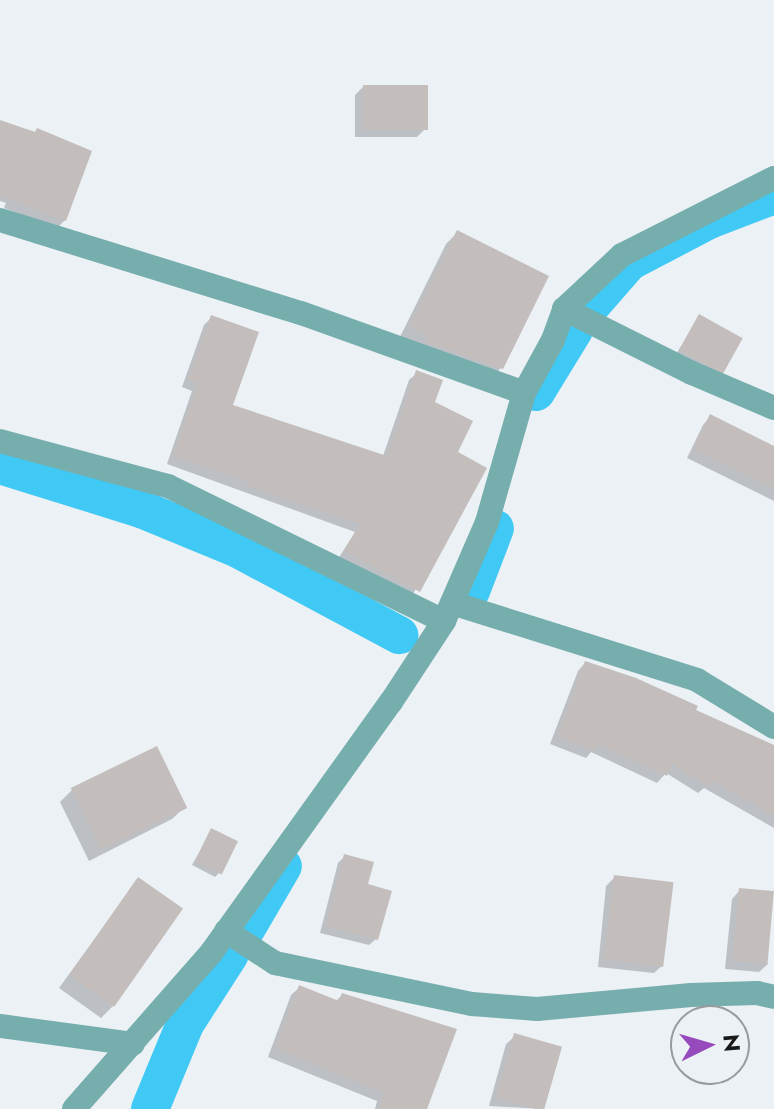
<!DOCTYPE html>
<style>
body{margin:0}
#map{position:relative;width:774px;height:1109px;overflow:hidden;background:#ecf1f5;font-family:Jost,sans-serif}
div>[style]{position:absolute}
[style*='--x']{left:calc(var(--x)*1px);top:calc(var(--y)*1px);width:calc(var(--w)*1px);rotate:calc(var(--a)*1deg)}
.shadow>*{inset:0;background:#0003}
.canal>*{height:38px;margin:-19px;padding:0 19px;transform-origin:19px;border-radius:19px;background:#40c9f4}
.building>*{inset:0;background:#c3bdbb;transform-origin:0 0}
.street>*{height:24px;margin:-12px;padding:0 12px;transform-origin:12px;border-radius:12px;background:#76aeae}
span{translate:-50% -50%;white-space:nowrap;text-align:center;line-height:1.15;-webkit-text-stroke:6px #ecf1f5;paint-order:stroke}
.north{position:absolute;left:670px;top:1005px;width:80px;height:80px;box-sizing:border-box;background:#ecf1f5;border:2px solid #979b9d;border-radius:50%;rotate:85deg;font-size:22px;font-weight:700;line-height:32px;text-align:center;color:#17191a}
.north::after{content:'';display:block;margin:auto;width:28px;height:36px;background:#974abb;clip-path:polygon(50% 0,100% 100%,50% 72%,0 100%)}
</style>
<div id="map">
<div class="shadow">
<div style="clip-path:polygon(363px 87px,425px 129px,417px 137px,355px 137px,355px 95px)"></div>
<div style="clip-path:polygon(0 122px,65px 220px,57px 228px,4px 208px,6px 203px,0 201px)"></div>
<div style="clip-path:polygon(458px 232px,501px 368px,489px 380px,399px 339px,446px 244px)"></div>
<div style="clip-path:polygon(700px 316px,724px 370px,715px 378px,673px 359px)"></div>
<div style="clip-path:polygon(212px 317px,230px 406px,383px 456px,409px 380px,417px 373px,455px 453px,483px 473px,410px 599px,338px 559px,355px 532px,167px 464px,192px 391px,182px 387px,204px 325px)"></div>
<div style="clip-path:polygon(711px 416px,774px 448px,774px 501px,687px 458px,703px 425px)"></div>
<div style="clip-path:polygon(585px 663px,774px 746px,774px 828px,704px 788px,698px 793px,666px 773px,657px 783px,591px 752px,586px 758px,550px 744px,578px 671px)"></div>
<div style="clip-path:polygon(72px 790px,185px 807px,172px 819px,89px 861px,60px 802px)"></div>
<div style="clip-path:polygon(212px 830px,219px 873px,215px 877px,192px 865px)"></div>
<div style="clip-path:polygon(344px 857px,366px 886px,376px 939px,369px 945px,320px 933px,338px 863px)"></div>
<div style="clip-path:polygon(615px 877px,663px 965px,654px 973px,598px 967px,606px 886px)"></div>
<div style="clip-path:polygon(138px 879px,113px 1006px,101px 1018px,59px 988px)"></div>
<div style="clip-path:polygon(740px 890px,768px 964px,759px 972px,725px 969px,732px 899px)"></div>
<div style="clip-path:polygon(300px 987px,336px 1001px,342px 995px,420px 1109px,375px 1109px,377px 1101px,268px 1057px,291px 995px)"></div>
<div style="clip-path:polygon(515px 1036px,560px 1049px,542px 1109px,489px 1106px,506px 1044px)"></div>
</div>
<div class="canal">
<div style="--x:589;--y:308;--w:61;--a:-49"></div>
<div style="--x:629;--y:262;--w:90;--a:-27.7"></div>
<div style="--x:709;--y:220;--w:70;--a:-21"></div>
<div style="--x:536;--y:392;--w:73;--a:-58.5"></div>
<div style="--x:0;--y:465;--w:148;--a:17.3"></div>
<div style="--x:141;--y:509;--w:105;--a:22.4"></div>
<div style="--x:238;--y:549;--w:183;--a:28.1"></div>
<div style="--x:471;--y:591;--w:67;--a:-69.1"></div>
<div style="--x:245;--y:931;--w:75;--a:-59.7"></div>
<div style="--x:150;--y:1109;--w:92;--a:-67.6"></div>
<div style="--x:185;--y:1024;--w:83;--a:-57.3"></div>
</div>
<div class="building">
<div style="left:363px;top:85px;width:65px;height:45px"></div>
<div style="clip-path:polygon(0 120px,35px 132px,37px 128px,92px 151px,66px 221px,0 196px)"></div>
<div style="clip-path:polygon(457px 230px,549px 276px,503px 369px,426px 342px,428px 336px,409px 327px)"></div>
<div style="left:699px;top:314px;width:50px;height:41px;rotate:29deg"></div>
<div style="clip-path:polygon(211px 315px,259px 332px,233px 405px,387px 456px,416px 370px,443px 380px,435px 402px,473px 421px,458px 452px,487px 468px,420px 592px,344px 551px,360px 524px,248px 486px,249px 482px,173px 456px,198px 383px,188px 380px)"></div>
<div style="clip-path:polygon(710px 414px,774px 446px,774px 489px,693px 449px)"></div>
<div style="clip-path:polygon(585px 661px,636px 678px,698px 706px,696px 710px,774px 745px,774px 816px,711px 780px,708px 787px,672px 764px,667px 776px,598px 744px,595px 751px,557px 737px)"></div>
<div style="left:157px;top:746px;width:69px;height:96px;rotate:64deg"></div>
<div style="left:211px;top:828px;width:30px;height:37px;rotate:26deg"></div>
<div style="clip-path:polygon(344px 854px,374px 862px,368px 884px,392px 891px,378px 940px,326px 926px)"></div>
<div style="left:614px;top:875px;width:60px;height:85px;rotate:7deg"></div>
<div style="left:138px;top:877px;width:55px;height:120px;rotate:35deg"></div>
<div style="left:739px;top:888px;width:35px;height:73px;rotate:5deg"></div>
<div style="clip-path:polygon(299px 985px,339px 1001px,342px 993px,457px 1029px,427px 1109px,379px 1109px,384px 1093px,275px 1048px)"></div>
<div style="left:514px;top:1033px;width:50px;height:67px;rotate:16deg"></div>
</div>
<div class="street">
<div style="--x:0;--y:220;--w:315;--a:17.2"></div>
<div style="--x:301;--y:313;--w:237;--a:19.7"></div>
<div style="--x:564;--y:309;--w:143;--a:26.6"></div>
<div style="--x:692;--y:373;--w:89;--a:23.1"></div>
<div style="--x:0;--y:441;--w:174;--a:15"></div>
<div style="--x:168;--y:486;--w:307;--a:26.1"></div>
<div style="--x:452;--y:603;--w:257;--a:17.4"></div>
<div style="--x:697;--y:680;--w:90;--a:31.4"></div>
<div style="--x:226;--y:931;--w:59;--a:33.1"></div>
<div style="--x:275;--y:963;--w:201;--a:11.8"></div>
<div style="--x:472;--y:1004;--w:65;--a:4.4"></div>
<div style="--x:537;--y:1009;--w:155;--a:-5.2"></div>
<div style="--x:691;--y:995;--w:66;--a:-1.7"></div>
<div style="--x:757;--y:993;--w:17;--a:13"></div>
<div style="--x:0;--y:1026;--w:134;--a:7.7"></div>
<div style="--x:74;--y:1109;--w:208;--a:-48.7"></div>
<div style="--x:211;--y:953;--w:309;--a:-54.4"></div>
<div style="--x:391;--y:702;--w:97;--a:-56.8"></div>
<div style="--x:444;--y:621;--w:108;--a:-66.5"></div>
<div style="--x:487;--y:522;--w:134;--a:-74"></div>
<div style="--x:524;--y:393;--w:60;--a:-61.3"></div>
<div style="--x:553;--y:340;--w:33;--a:-70"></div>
<div style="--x:564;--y:309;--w:79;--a:-43"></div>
<div style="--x:622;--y:255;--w:170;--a:-26.9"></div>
</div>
<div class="north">N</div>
</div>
